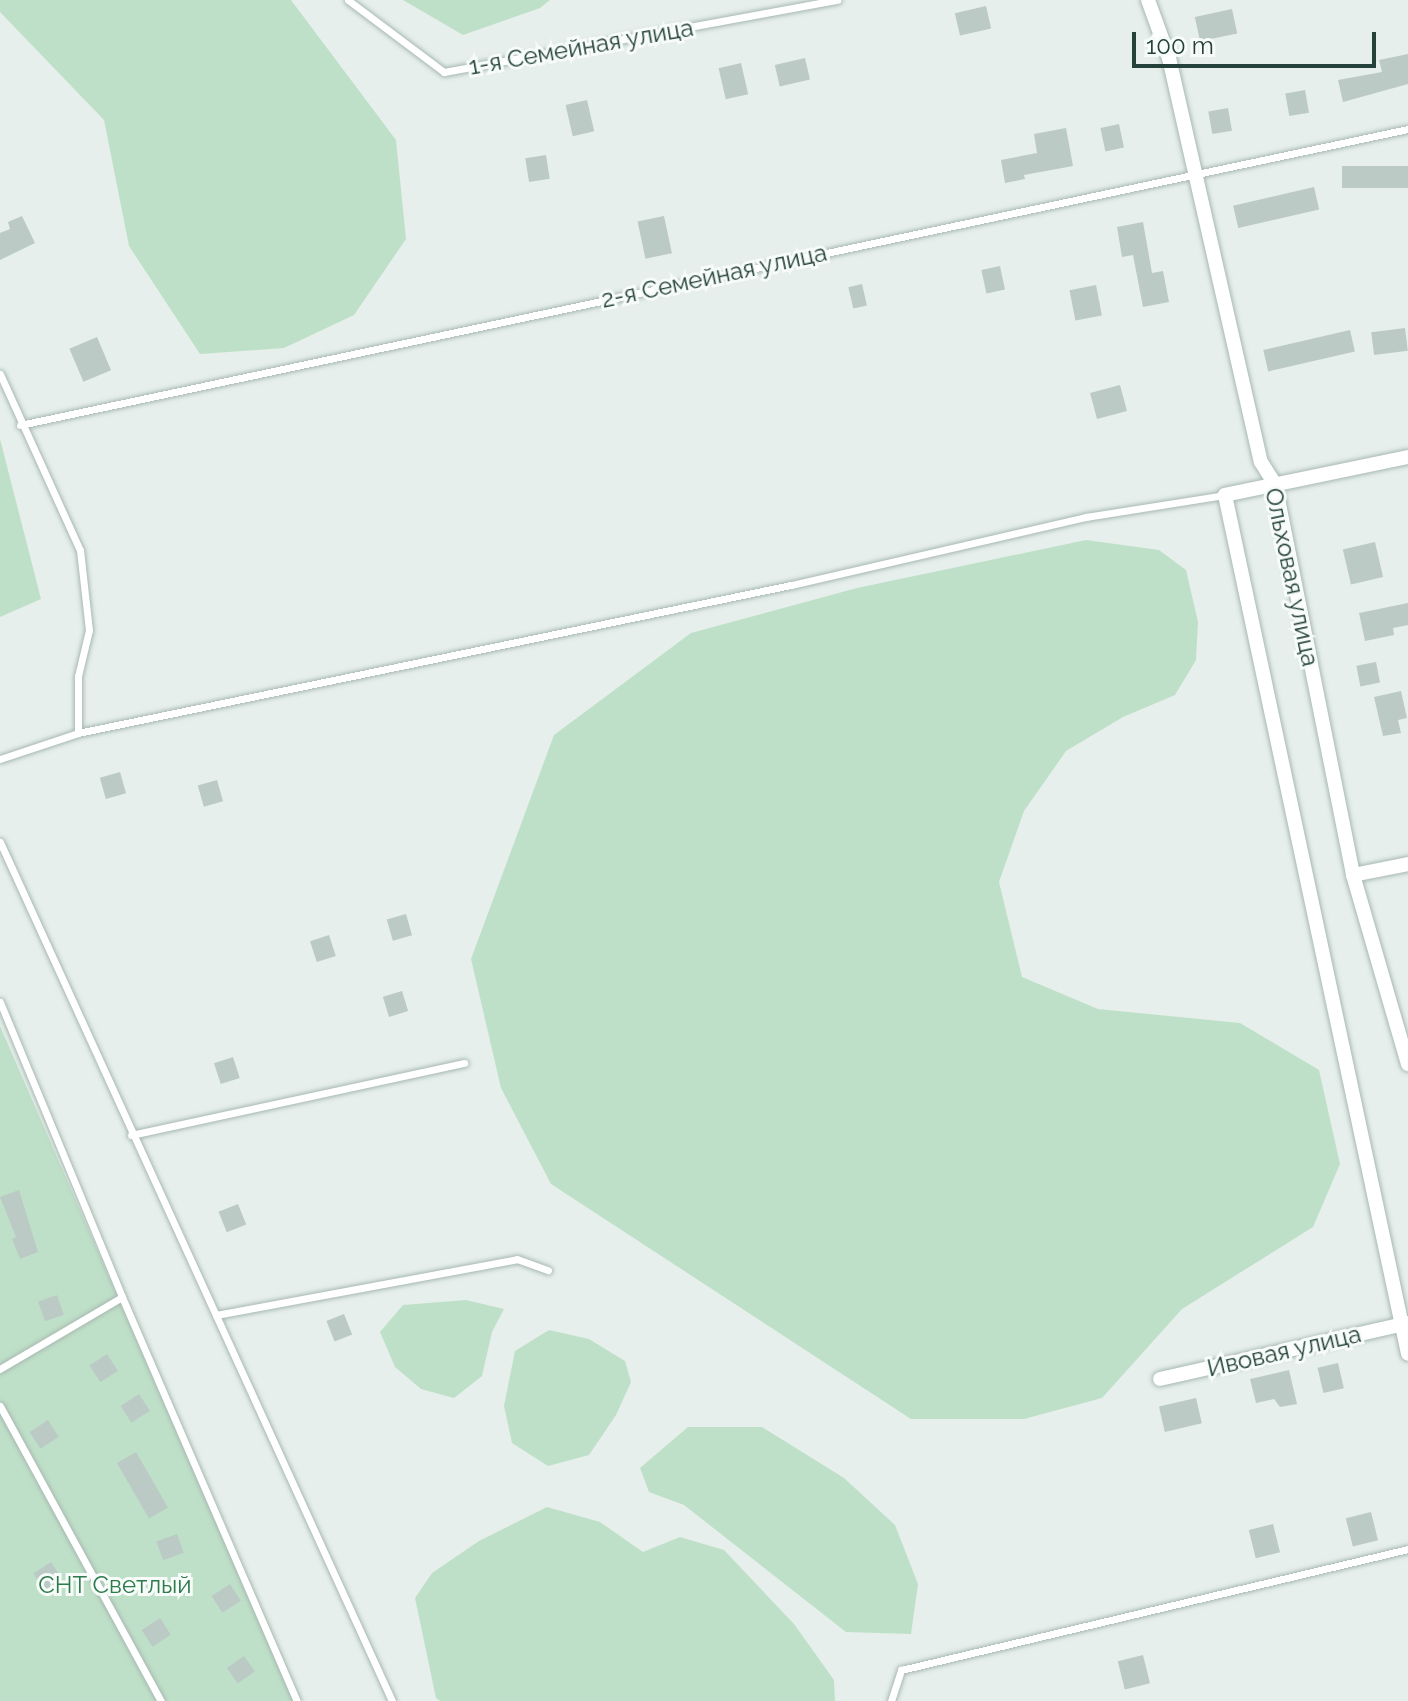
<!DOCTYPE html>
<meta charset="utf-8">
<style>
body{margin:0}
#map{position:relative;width:1408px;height:1701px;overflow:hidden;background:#e6efeb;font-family:Raleway,sans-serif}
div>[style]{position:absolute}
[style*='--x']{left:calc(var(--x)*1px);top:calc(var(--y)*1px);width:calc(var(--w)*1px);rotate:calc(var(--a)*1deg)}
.green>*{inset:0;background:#bfe0c8}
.building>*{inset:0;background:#bbcac4;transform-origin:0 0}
.roads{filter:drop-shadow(0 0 2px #a8b8b2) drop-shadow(0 0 2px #a8b8b2)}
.lane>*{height:7px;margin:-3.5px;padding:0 3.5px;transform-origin:3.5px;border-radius:3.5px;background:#fff}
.street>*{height:14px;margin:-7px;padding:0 7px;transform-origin:7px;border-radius:7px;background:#fff}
span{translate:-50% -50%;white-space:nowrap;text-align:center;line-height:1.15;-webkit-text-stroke:6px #f7fbf9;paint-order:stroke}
.street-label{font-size:24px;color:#24423a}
.park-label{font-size:24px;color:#2d7a4b}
.scale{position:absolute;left:1132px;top:32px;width:244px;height:36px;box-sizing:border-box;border:4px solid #24423a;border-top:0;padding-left:10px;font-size:24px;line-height:28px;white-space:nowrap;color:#24423a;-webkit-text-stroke:6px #f7fbf9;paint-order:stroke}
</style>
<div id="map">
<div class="green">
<div style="clip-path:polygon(0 0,291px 0,396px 140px,406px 239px,354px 315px,284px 348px,200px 354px,129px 246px,104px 120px,0 12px)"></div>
<div style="clip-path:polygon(403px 0,550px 0,540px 8px,463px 35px)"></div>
<div style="clip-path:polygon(0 439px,41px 599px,0 617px)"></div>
<div style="clip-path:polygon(1086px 540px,1159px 550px,1186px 570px,1198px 622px,1196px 660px,1175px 695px,1123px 717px,1066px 751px,1024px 811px,999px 882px,1022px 977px,1098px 1009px,1240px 1023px,1319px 1070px,1340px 1164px,1313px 1227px,1182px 1309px,1102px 1398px,1024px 1419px,911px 1419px,551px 1184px,501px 1088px,471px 959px,554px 735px,691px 633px,857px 588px)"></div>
<div style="clip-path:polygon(0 1026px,290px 1693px,294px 1701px,0 1701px)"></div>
<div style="clip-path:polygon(466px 1300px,504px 1309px,492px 1332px,482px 1376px,454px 1398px,421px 1389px,395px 1367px,380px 1332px,403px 1305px)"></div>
<div style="clip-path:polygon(549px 1330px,589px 1339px,625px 1361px,631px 1382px,616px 1415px,589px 1455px,548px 1466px,512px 1443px,504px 1406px,515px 1351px)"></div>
<div style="clip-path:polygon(688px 1427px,762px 1427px,844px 1478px,895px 1525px,918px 1584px,911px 1634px,846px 1632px,684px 1505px,649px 1492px,640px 1468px)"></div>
<div style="clip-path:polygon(547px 1507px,600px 1522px,643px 1552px,680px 1537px,724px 1550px,794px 1624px,834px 1680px,835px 1701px,440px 1701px,436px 1698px,415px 1598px,432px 1573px,479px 1541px)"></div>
</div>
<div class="building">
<div style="left:986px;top:6px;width:23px;height:32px;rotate:77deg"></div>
<div style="left:1232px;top:9px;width:25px;height:38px;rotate:78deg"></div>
<div style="clip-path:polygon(1408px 54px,1408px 84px,1343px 102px,1338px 80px,1382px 72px,1379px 60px)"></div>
<div style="left:805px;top:58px;width:22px;height:31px;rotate:77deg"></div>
<div style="left:741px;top:63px;width:32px;height:23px;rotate:77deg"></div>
<div style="left:1305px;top:90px;width:23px;height:20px;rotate:80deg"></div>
<div style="left:587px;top:100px;width:32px;height:22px;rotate:77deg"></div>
<div style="left:1228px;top:108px;width:23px;height:20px;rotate:80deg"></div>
<div style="left:1119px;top:124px;width:24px;height:19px;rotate:78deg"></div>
<div style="clip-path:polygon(1066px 128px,1073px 166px,1024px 175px,1025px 179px,1005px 183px,1001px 160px,1037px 153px,1034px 134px)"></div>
<div style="left:546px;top:155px;width:24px;height:21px;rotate:81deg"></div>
<div style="left:1408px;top:166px;width:22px;height:66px;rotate:90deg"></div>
<div style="left:1314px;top:187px;width:23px;height:83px;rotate:77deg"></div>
<div style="clip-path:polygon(22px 216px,35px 243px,0 260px,0 233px,10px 229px,8px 222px)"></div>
<div style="left:664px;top:216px;width:38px;height:27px;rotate:78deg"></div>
<div style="clip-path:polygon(1143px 222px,1152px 273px,1163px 271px,1169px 302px,1143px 307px,1133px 255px,1122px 257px,1117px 227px)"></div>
<div style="left:1000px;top:266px;width:24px;height:19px;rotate:78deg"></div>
<div style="left:862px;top:284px;width:22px;height:14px;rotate:77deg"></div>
<div style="left:1096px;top:285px;width:31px;height:27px;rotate:79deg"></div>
<div style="left:1405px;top:328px;width:23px;height:34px;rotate:83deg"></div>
<div style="left:1350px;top:330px;width:22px;height:89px;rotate:77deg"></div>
<div style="left:97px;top:337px;width:36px;height:30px;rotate:67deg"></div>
<div style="left:1120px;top:385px;width:27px;height:31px;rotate:75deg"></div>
<div style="left:1375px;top:542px;width:36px;height:33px;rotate:77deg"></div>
<div style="clip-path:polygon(1408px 603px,1408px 625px,1393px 628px,1394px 635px,1365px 641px,1359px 613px)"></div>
<div style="left:1376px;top:662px;width:21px;height:20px;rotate:79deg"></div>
<div style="clip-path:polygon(1401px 691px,1407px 718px,1398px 720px,1401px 733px,1383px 736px,1374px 697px)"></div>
<div style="left:120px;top:772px;width:22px;height:21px;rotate:74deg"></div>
<div style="left:217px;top:780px;width:22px;height:20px;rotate:74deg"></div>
<div style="left:406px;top:914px;width:22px;height:20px;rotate:74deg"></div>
<div style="left:329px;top:935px;width:22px;height:20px;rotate:72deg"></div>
<div style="left:402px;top:991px;width:21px;height:20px;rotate:73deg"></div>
<div style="left:233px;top:1057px;width:22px;height:20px;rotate:72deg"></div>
<div style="clip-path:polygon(19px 1190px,38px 1252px,20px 1259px,12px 1239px,16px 1237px,0 1197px)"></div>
<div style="left:238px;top:1204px;width:22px;height:21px;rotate:68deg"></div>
<div style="left:57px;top:1295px;width:21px;height:20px;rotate:71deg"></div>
<div style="left:344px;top:1314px;width:22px;height:19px;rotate:68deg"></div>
<div style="left:107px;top:1354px;width:20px;height:21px;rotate:57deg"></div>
<div style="left:1338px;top:1363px;width:26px;height:21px;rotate:77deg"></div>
<div style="clip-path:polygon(1289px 1370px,1297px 1404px,1280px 1407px,1274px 1399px,1256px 1403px,1250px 1379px)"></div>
<div style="left:139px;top:1394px;width:20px;height:22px;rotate:57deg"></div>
<div style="left:1196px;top:1398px;width:26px;height:38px;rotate:77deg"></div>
<div style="left:48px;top:1420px;width:20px;height:22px;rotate:57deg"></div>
<div style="left:136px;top:1452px;width:64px;height:22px;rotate:60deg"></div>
<div style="left:1371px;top:1512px;width:29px;height:26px;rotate:76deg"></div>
<div style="left:1273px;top:1524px;width:29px;height:25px;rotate:76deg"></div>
<div style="left:177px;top:1534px;width:20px;height:22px;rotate:70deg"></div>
<div style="left:51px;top:1562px;width:20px;height:21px;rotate:57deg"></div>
<div style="left:230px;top:1584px;width:20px;height:22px;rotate:57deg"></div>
<div style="left:160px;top:1618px;width:20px;height:22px;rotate:57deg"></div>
<div style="left:1143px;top:1655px;width:29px;height:26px;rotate:76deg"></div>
<div style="left:244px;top:1656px;width:19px;height:21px;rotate:55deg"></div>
</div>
<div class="roads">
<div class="lane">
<div style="--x:348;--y:0;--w:120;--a:36.9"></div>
<div style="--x:444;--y:72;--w:400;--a:-10.4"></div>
<div style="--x:0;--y:374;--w:193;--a:65.6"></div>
<div style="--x:80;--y:550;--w:81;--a:83.6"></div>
<div style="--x:89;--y:630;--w:47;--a:103.4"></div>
<div style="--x:78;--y:676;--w:57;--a:90"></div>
<div style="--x:20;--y:425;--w:1419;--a:-12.04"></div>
<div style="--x:0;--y:759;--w:82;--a:-18.4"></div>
<div style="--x:78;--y:733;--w:728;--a:-11.73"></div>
<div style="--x:791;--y:585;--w:303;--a:-13"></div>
<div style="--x:1086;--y:517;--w:141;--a:-9"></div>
<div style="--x:0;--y:842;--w:944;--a:65.47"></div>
<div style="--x:0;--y:1002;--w:319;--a:67.5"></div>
<div style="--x:122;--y:1297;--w:142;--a:149.5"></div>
<div style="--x:131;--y:1135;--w:341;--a:-12.2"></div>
<div style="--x:122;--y:1297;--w:440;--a:66.6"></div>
<div style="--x:216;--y:1315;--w:306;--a:-10.5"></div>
<div style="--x:517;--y:1259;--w:33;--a:20"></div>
<div style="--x:0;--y:1406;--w:336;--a:61.4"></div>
<div style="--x:891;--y:1701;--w:33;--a:-72"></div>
<div style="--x:901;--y:1670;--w:521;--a:-13.42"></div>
</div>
<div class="street">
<div style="--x:1148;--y:0;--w:62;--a:70.1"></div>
<div style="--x:1169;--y:58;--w:414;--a:77.2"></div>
<div style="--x:1261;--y:462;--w:26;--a:58"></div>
<div style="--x:1275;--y:484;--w:399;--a:78.7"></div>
<div style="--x:1353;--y:875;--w:197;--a:73.8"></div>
<div style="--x:1408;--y:457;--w:187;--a:168.3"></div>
<div style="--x:1225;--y:495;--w:878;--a:77.97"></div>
<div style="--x:1353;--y:875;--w:56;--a:-11.3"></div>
<div style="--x:1160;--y:1379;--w:254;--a:-12.7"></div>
</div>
</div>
<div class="street-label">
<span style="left:581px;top:47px;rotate:-10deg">1-я Семейная улица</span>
<span style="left:714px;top:276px;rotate:-12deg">2-я Семейная улица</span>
<span style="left:1292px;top:577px;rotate:78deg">Ольховая улица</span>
<span style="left:1284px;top:1351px;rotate:-13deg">Ивовая улица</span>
</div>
<div class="park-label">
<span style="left:115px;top:1585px">СНТ Светлый</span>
</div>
<div class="scale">100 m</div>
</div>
